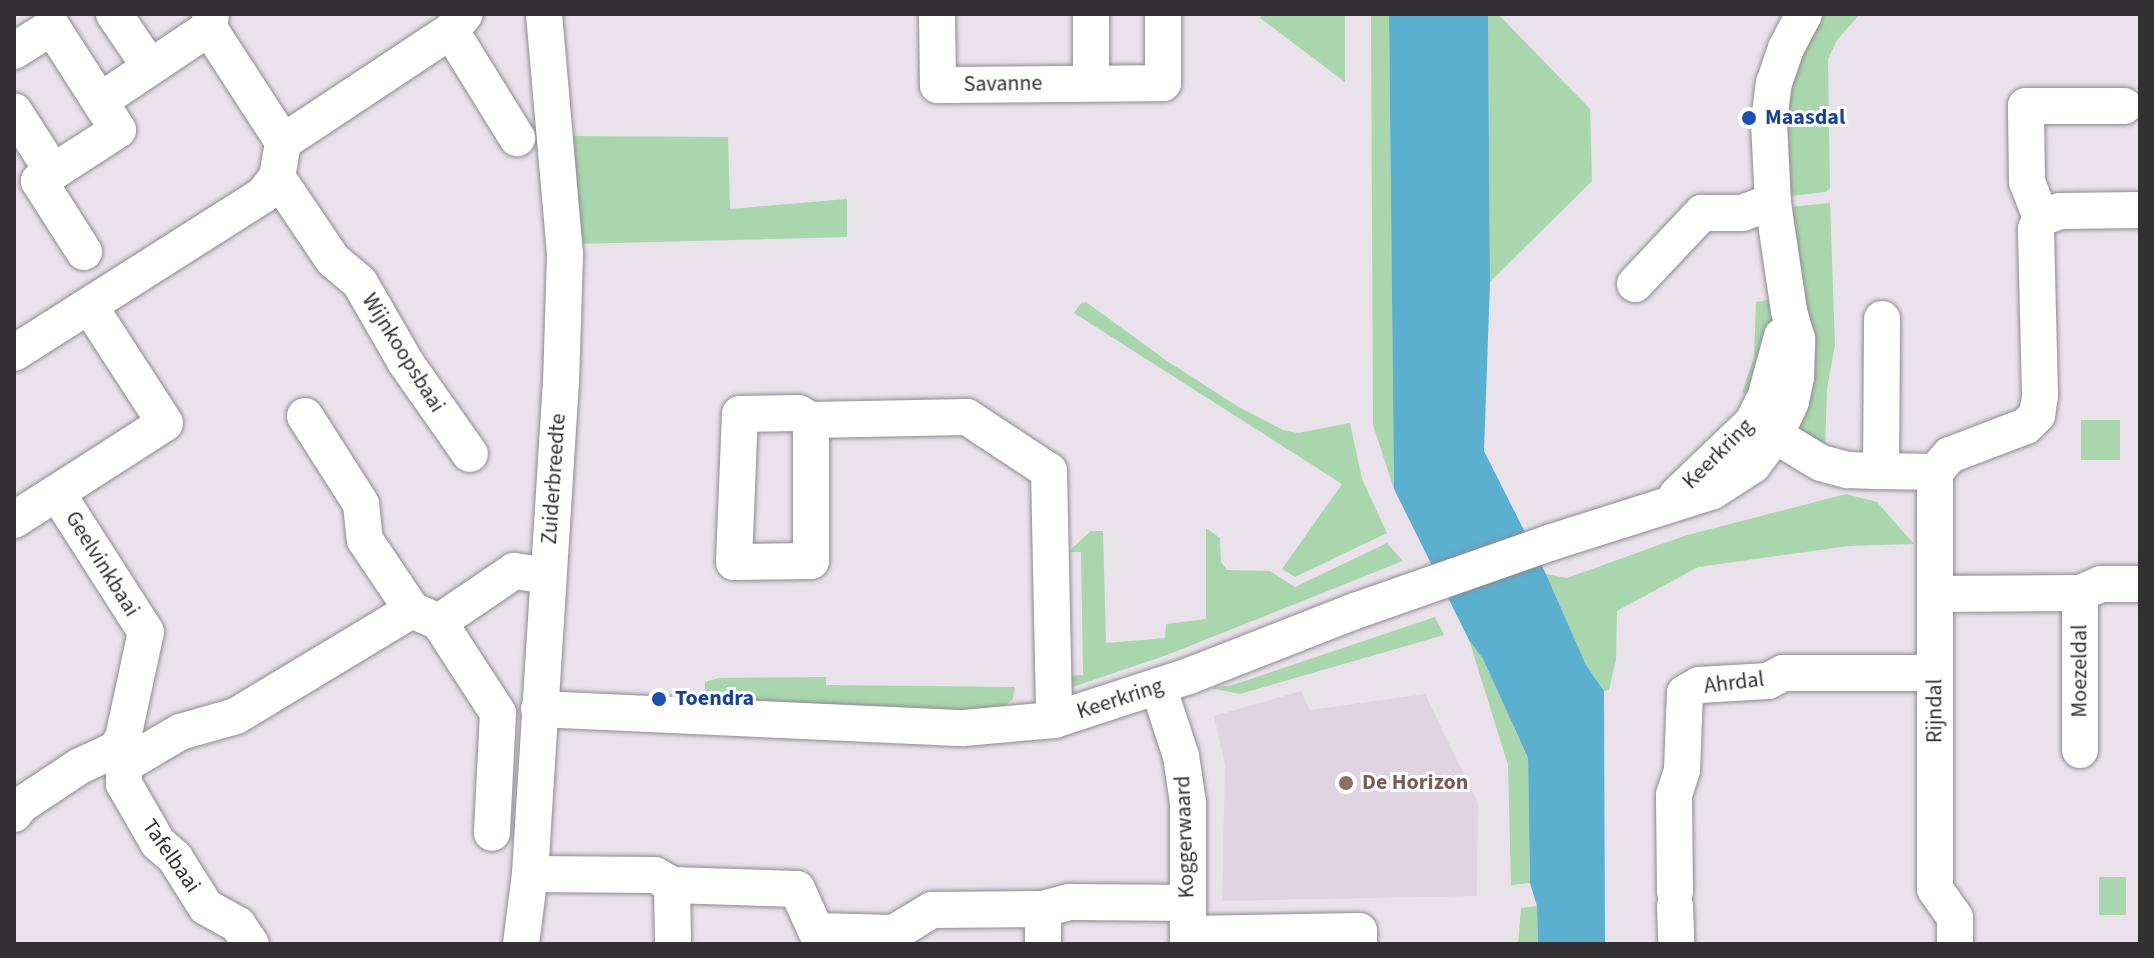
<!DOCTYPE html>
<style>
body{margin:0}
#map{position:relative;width:2154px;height:958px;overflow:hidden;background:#e9e2eb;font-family:"Source Sans 3",sans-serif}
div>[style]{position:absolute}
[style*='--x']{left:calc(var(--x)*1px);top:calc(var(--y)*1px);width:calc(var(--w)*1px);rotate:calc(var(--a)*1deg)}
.built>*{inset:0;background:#e0d4e3}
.green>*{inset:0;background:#aad6ad;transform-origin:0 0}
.water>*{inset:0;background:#5bafcf}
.roads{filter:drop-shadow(0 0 2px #8f8991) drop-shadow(0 0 2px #8f8991)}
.minor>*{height:36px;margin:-18px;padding:0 18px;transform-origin:18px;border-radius:18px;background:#fff}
.dots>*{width:22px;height:22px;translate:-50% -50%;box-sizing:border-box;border:4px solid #fff;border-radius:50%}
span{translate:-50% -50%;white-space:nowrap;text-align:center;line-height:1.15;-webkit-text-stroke:6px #fff;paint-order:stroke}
.street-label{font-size:22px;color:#323033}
.transit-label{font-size:22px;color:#164399;font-weight:700}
.left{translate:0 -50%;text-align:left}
.education-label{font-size:22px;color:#785e54;font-weight:700}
.frame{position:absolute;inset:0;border:16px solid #323033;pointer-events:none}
</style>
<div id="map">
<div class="built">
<div style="clip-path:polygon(1301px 691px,1310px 710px,1425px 694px,1478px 803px,1477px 896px,1222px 901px,1225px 764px,1214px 716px)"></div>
</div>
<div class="green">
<div style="clip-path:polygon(1263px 14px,1345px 14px,1345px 82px,1260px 18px)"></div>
<div style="clip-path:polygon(1371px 14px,1389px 14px,1394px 489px,1373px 425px)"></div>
<div style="clip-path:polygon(1488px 14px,1498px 14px,1590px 109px,1592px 181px,1490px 282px)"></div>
<div style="clip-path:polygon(1825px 14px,1860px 14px,1837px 40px,1828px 59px,1830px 188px,1826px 192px,1789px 196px,1781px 126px,1790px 74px)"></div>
<div style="clip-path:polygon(572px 136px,728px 137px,730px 209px,847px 199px,847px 237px,576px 244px)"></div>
<div style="clip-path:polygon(1830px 203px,1835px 345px,1827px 389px,1825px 450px,1793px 424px,1789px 207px)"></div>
<div style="clip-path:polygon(1773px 299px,1773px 332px,1753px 397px,1742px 392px,1754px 357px,1756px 302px)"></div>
<div style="clip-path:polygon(1086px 302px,1167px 361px,1237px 406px,1283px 430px,1298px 433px,1350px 423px,1362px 479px,1387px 533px,1295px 577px,1282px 569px,1342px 484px,1074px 313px,1081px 303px)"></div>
<div style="left:2081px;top:420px;width:39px;height:40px"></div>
<div style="clip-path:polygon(1846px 494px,1877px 502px,1914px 544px,1849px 546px,1698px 567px,1617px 611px,1616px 659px,1609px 690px,1604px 691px,1586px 665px,1546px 574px,1567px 578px,1684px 536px)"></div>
<div style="clip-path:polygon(1206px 528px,1220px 538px,1221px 562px,1227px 570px,1270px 571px,1295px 587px,1387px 543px,1403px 561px,1167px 655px,1064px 690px,1064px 676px,1083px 675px,1081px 552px,1070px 552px,1071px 549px,1091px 531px,1103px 531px,1106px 643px,1165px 638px,1166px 624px,1206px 619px)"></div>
<div style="clip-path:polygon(1435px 617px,1444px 635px,1240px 694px,1210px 688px,1233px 685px)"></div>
<div style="clip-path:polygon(1469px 640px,1483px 659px,1528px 758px,1530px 883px,1511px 885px,1508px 765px)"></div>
<div style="clip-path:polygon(826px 677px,826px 685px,1015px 687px,1013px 699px,991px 717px,887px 714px,705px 698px,705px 682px,719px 678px)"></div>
<div style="left:2099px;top:877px;width:27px;height:38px"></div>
<div style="clip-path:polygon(1537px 906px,1538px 944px,1518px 944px,1521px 908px)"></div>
</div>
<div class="water">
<div style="clip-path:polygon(1389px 14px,1488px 14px,1490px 282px,1484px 451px,1546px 574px,1586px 665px,1604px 691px,1605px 944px,1538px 944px,1537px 906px,1530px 883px,1528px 758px,1483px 659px,1469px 640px,1394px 489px)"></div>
</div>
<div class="roads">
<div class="minor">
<div style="--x:114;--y:14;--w:64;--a:55.8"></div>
<div style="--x:211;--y:14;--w:14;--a:98"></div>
<div style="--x:209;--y:28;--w:136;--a:57"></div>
<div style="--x:937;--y:14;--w:71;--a:89.2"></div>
<div style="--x:938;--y:85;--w:225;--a:-0.5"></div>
<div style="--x:1163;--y:83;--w:69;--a:-90"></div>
<div style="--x:451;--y:31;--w:126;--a:58.3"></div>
<div style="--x:14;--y:51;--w:45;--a:-32.3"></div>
<div style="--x:52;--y:27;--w:122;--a:57.3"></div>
<div style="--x:118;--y:130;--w:77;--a:147.1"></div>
<div style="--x:53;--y:172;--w:72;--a:-122.6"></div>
<div style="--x:1091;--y:82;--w:68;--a:-90"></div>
<div style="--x:100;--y:101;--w:131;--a:-33.8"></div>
<div style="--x:53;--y:172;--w:17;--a:147"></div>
<div style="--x:39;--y:181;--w:84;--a:57.6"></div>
<div style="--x:277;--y:177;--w:100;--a:56"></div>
<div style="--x:333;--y:260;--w:35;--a:40"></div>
<div style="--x:360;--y:283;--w:92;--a:60.1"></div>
<div style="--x:406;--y:363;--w:111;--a:54.9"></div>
<div style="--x:2041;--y:218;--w:39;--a:-111"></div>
<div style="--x:2027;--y:182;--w:76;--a:-90.8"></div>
<div style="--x:2026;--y:106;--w:98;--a:0"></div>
<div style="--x:1635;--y:284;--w:98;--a:-46.7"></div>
<div style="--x:1702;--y:213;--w:40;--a:0"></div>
<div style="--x:1742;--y:213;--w:33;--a:-20"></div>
<div style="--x:14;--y:353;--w:295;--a:-32.4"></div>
<div style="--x:263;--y:195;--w:23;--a:-52"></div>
<div style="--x:277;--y:177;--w:36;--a:-80"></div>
<div style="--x:283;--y:142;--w:201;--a:-33.5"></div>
<div style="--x:451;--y:31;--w:22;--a:-51"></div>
<div style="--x:305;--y:416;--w:104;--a:57.5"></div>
<div style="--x:361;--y:504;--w:36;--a:84"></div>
<div style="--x:365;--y:540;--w:84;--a:56.1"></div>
<div style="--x:811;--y:420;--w:141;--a:90"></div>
<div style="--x:811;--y:561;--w:77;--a:179.3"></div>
<div style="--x:734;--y:562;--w:148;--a:-87.7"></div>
<div style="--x:740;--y:414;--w:58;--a:-1"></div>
<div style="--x:798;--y:413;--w:15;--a:28"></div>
<div style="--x:811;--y:420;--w:156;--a:-1.1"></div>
<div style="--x:967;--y:417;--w:98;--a:33.4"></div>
<div style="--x:1049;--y:471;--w:249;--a:88.8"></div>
<div style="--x:1753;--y:422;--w:79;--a:31.1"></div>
<div style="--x:1821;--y:463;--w:28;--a:15"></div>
<div style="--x:1848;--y:470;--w:33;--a:2"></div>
<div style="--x:1881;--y:471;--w:54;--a:1.1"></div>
<div style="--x:1935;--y:472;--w:23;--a:-49"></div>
<div style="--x:1950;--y:455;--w:81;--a:-20.9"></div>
<div style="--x:2026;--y:426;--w:16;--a:-45"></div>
<div style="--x:2037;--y:415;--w:20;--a:-81"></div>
<div style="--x:2040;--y:395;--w:166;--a:-91.4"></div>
<div style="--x:2036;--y:229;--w:12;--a:-66"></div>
<div style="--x:2041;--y:218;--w:20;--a:-20"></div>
<div style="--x:2060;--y:211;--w:80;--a:-0.7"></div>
<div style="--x:1881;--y:471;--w:152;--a:-89.6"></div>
<div style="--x:1935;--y:472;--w:417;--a:90"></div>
<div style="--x:1935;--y:889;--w:35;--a:55"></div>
<div style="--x:1955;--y:918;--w:26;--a:90"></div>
<div style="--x:1677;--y:495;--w:105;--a:-43.8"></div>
<div style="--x:1753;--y:422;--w:30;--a:-64"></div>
<div style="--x:1766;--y:395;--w:61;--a:-74.8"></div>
<div style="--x:14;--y:520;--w:179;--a:-32.7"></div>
<div style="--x:165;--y:423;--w:138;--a:-122.9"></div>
<div style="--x:2080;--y:593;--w:157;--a:90"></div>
<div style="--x:1935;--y:594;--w:145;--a:-0.4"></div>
<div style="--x:2080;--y:593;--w:23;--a:-23"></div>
<div style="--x:2101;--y:584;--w:39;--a:0"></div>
<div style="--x:439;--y:622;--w:108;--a:57"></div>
<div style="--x:498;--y:713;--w:120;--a:92.9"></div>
<div style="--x:1158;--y:686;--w:74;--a:71.8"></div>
<div style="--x:1181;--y:756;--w:48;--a:81.5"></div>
<div style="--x:1188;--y:803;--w:141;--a:90"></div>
<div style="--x:539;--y:709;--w:425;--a:2.6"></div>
<div style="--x:964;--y:728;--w:90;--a:-5.1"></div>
<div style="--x:1054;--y:720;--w:142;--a:-18.1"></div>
<div style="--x:1189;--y:676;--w:178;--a:-21.4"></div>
<div style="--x:1355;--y:611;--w:206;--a:-19.3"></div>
<div style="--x:1549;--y:543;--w:172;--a:-17.6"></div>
<div style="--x:1713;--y:491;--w:48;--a:-33"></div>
<div style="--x:1753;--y:465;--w:36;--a:-53"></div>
<div style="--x:1775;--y:436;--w:38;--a:-65"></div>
<div style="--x:1791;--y:401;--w:25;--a:-78"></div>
<div style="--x:1796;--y:377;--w:38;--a:-88"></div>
<div style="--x:1797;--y:339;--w:29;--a:-106"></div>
<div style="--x:1789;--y:311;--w:110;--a:-98.4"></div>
<div style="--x:1773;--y:202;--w:80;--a:-92.9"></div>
<div style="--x:1769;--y:122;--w:39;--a:-83"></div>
<div style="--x:1774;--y:83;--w:37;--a:-71"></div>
<div style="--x:1786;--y:48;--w:38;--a:-62"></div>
<div style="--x:115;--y:750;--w:17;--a:59"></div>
<div style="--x:124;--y:765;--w:19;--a:90"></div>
<div style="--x:124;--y:784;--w:68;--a:60"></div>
<div style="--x:158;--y:843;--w:23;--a:41"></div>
<div style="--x:175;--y:858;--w:58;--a:57.7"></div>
<div style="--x:206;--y:907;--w:37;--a:29"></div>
<div style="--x:238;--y:925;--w:23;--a:56"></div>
<div style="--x:124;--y:765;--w:65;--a:-30.5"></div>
<div style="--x:180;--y:732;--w:58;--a:-15.9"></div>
<div style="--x:236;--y:716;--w:205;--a:-31.1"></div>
<div style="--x:412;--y:610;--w:30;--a:24"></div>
<div style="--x:439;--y:622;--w:91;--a:-34.2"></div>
<div style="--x:514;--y:571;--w:34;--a:8"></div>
<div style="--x:14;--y:814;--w:11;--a:-52"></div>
<div style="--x:21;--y:805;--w:71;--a:-33.5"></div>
<div style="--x:80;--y:766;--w:38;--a:-25"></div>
<div style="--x:115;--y:750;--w:14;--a:-56"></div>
<div style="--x:123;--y:738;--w:108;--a:-77.8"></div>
<div style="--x:146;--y:632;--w:165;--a:-122.6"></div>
<div style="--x:530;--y:874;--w:125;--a:0.5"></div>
<div style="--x:655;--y:875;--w:20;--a:30"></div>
<div style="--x:672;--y:885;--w:125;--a:1.8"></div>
<div style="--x:797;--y:889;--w:46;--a:65.7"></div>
<div style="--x:816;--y:931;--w:78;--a:1.5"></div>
<div style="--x:894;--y:933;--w:44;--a:-31.2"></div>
<div style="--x:932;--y:910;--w:111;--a:-0.5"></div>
<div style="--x:1043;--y:909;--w:28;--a:-15"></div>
<div style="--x:1070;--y:902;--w:117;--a:0.5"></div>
<div style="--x:672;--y:885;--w:59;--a:89"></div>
<div style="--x:1675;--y:892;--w:97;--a:-90.6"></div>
<div style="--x:1674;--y:795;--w:26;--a:-72"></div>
<div style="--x:1682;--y:770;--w:77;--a:-87.8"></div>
<div style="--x:1685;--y:693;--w:16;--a:-30"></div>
<div style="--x:1699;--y:685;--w:69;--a:-3.3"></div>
<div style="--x:1768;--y:681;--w:17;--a:-28"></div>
<div style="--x:1783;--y:673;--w:152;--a:0"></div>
<div style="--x:1675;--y:906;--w:38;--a:88"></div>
<div style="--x:1043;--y:909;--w:35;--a:90"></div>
<div style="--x:1188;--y:934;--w:171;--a:-1"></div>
<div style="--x:1359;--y:931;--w:13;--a:90"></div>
<div style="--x:521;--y:944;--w:71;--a:-82.7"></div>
<div style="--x:530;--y:874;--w:492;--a:-86.4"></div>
<div style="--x:561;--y:383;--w:129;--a:-88.2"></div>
<div style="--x:565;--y:254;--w:241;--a:-95"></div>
</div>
</div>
<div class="dots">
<div style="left:1749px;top:118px;background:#1a4fb4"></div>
<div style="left:659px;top:699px;background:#1a4fb4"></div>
<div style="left:1346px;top:783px;background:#8d6e63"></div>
</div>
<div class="street-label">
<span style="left:1003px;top:84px;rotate:-1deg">Savanne</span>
<span style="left:403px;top:353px;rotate:58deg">Wijnkoopsbaai</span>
<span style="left:1718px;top:454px;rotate:-45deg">Keerkring</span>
<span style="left:554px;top:479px;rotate:-86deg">Zuiderbreedte</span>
<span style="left:102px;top:564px;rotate:58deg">Geelvinkbaai</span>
<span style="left:2080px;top:671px;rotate:-90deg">Moezeldal</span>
<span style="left:1734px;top:683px;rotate:-7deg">Ahrdal</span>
<span style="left:1120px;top:699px;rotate:-18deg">Keerkring</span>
<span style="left:1935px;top:711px;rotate:-90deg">Rijndal</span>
<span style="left:1185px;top:837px;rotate:-92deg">Koggerwaard</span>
<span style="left:171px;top:856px;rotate:55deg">Tafelbaai</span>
</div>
<div class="transit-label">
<span class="left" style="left:1765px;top:118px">Maasdal</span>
<span class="left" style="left:675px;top:699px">Toendra</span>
</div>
<div class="education-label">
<span class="left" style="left:1362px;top:783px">De Horizon</span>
</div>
<div class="frame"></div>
</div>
